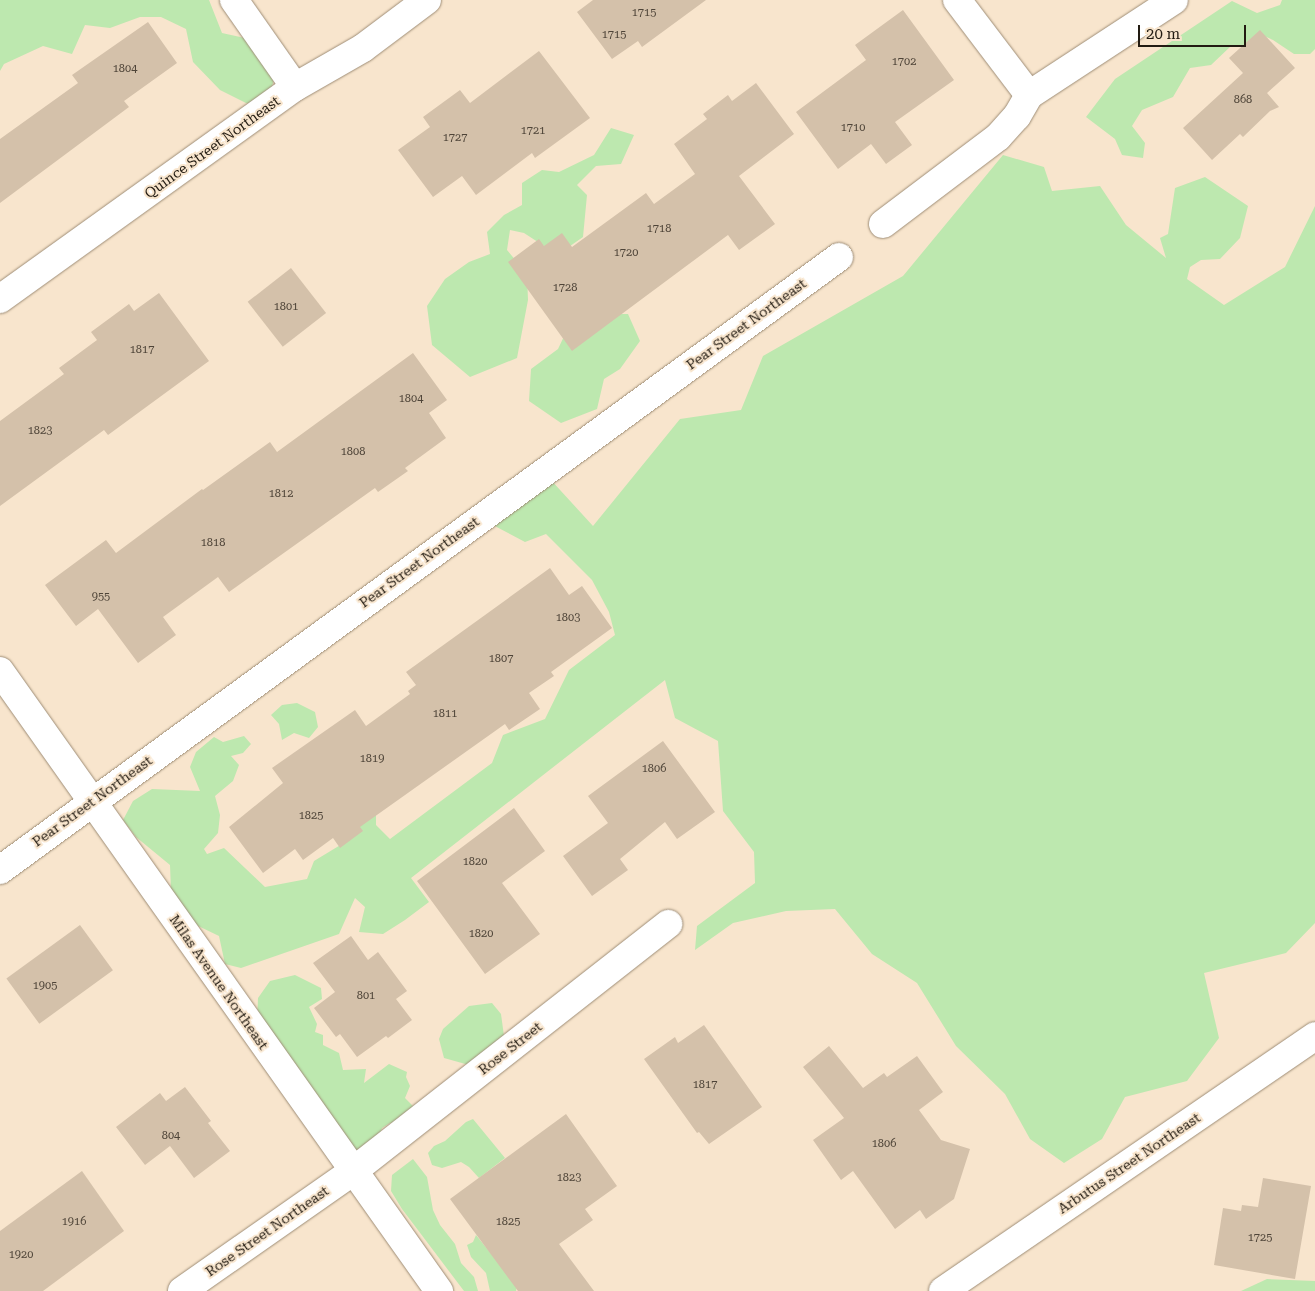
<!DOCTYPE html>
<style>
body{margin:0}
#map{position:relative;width:1315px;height:1291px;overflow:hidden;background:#f8e5cd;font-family:"Roboto Serif",serif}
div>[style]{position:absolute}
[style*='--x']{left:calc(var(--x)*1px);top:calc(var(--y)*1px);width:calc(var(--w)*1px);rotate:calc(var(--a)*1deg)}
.green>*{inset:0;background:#bde8af}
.building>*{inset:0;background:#d4c1aa;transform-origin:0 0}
.roads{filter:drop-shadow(0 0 1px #9e8d76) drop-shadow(0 0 1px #9e8d76)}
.street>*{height:28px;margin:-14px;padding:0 14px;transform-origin:14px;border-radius:14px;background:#fff}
span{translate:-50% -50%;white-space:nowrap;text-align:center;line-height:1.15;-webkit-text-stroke:4px #f8e5cd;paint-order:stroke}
.number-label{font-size:11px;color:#4e4438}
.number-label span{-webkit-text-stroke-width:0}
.street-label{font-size:14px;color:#221b12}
.scale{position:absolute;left:1138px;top:25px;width:108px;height:22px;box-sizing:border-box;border:2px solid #221b12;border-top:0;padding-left:6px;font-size:15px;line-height:18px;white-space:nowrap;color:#221b12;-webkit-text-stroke:4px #f8e5cd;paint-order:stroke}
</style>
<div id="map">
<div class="green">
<div style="clip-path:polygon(0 0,209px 0,222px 33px,263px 42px,275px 76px,266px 107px,246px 103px,220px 90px,193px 62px,186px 29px,161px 17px,140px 17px,110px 28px,85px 25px,72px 54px,43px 46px,4px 64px,0 71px)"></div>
<div style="clip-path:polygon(1282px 0,1315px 0,1315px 49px,1310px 54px,1294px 54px,1273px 40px,1262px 35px,1245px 47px,1231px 46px,1211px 65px,1190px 68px,1173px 97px,1142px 110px,1132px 126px,1145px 143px,1143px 158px,1122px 155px,1115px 139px,1086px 117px,1115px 79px,1232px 1px,1257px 13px,1280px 5px)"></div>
<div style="clip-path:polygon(611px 128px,634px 135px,621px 164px,596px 166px,577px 185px,587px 195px,583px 237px,563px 251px,544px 246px,524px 233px,510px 230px,507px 250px,527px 274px,528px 300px,517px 358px,470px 377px,432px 345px,427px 306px,445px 279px,469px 262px,490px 254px,487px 232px,504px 215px,522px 205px,522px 183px,542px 170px,559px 172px,594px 155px)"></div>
<div style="clip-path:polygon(1003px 155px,1044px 167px,1052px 191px,1100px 186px,1126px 225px,1166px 258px,1160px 238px,1168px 234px,1175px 188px,1205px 177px,1248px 206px,1240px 238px,1220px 259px,1201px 260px,1190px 267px,1187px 279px,1224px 305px,1285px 267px,1315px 206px,1315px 923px,1286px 953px,1204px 973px,1219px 1038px,1187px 1081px,1125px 1097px,1102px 1139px,1064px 1163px,1030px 1139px,1005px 1094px,956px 1046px,917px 983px,872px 954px,835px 909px,786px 911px,733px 923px,695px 950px,697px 926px,755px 883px,754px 852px,723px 811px,718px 741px,675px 718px,665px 680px,411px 878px,429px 902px,405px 920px,383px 934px,359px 932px,365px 907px,355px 898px,339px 934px,241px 968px,225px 964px,219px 936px,192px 923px,171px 891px,170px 865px,136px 837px,123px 820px,133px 801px,152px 789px,200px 791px,190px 767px,196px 752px,214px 737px,223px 742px,244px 736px,251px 744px,243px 753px,231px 756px,239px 765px,233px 781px,215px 796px,220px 815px,218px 833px,204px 849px,207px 854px,224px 848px,265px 887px,307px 879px,314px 861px,347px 841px,376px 799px,376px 825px,390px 839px,492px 763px,503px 735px,545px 719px,569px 670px,615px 635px,609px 612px,592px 580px,546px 534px,525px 542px,489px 523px,550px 479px,593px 526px,680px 419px,741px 410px,763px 356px,903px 276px)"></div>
<div style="clip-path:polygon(584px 314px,628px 314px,640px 341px,620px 369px,604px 379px,597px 409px,561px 423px,529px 401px,531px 369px,558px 349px,568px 328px)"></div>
<div style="clip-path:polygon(297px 703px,315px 712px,318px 727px,309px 738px,294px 733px,282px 740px,279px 724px,271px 715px,282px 705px)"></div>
<div style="clip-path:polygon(295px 975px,321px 988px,322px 999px,309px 1007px,317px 1024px,315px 1032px,323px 1035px,323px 1045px,339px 1053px,343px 1070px,366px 1069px,364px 1083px,389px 1064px,407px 1072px,406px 1077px,410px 1086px,405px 1098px,414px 1107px,403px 1114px,402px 1124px,390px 1123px,382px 1128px,376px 1146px,357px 1158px,257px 1022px,258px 998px,270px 981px)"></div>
<div style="clip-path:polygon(492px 1003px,501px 1014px,504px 1036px,494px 1049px,469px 1065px,444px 1058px,439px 1039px,443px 1029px,469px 1006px)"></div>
<div style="clip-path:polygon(473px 1119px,505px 1158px,479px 1178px,469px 1167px,461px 1162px,442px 1168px,432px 1165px,428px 1153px,434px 1146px,445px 1141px,466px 1122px)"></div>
<div style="clip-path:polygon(413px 1159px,427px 1177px,433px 1210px,440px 1225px,455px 1244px,461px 1263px,474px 1277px,478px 1291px,464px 1291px,402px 1209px,391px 1191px,392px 1175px)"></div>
<div style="clip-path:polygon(476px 1235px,517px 1286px,516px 1291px,490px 1291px,486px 1273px,471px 1257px,467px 1245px,473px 1242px)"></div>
<div style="clip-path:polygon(1267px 1279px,1315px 1281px,1315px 1291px,1241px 1291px)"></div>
</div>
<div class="building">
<div style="clip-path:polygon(593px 0,706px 0,642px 47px,638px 41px,612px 59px,577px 12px)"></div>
<div style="clip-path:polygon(903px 10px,954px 80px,895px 122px,912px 145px,886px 164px,871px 144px,838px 169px,796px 112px,866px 60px,855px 45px)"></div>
<div style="clip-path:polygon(148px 22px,177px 63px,124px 101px,129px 107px,0 203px,0 139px,78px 83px,72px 75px)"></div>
<div style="clip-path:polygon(1260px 30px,1295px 68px,1267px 93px,1279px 107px,1270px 111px,1243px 137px,1240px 134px,1212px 160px,1183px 128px,1243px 73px,1229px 58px)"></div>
<div style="clip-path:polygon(539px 51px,590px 118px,535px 158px,532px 153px,476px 195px,462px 176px,433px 197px,398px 150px,430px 127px,423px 117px,460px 90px,470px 103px)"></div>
<div style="clip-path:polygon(756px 83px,794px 134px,739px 176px,775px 224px,739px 250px,728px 235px,572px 351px,508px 262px,539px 239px,544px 246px,562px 233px,572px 247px,646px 193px,654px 204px,695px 174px,674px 144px,707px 119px,703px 114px,728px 95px,732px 101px)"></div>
<div style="left:291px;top:268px;width:57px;height:55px;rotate:52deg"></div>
<div style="clip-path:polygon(159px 293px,209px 361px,108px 435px,104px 430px,0 506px,0 421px,64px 374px,59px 368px,97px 340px,91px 332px,129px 304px,134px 311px)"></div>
<div style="clip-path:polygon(413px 353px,447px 400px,429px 413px,446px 438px,405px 468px,408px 471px,378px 492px,375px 488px,229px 592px,218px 577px,163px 617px,176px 635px,138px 663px,98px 609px,76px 626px,45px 585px,106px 540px,116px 553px,202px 489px,203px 490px,270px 442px,277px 452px)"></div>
<div style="clip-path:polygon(550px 568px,569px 595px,582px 586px,612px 628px,551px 672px,554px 676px,529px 693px,540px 709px,509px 730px,505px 724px,360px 827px,363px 831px,340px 848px,333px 838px,303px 860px,295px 849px,263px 873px,229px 827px,283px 783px,272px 768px,355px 710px,366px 726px,410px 694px,408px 691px,416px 685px,406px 672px)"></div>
<div style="clip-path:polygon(663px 741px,715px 812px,677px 839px,665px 822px,620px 859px,628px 870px,592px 896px,563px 856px,608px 823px,588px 796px)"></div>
<div style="clip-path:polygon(514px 808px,545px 851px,502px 883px,540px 934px,485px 974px,417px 881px)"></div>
<div style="left:80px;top:925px;width:56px;height:91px;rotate:54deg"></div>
<div style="clip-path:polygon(351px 936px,368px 960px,378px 952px,407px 991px,396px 999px,412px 1020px,388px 1038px,386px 1036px,357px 1057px,340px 1034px,336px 1037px,314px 1008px,335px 992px,313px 963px)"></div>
<div style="clip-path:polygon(704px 1025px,762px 1107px,709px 1144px,699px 1132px,697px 1133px,644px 1059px,675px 1037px,678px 1043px)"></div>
<div style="clip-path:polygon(829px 1046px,863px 1088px,884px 1073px,887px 1077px,917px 1056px,943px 1092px,919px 1110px,941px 1140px,970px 1149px,954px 1199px,926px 1219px,920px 1210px,895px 1229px,853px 1171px,841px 1180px,813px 1140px,844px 1118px,803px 1067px)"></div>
<div style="clip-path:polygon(185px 1087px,211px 1121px,208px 1123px,230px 1151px,194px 1178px,170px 1146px,145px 1165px,116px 1127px,160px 1093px,166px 1101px)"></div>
<div style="clip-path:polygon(566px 1114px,617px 1186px,585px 1209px,593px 1220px,559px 1244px,594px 1291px,518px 1291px,450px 1199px)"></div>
<div style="clip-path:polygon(82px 1171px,124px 1231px,43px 1291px,0 1291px,0 1231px)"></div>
<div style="clip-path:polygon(1263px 1178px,1311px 1186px,1295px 1279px,1214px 1265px,1223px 1208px,1241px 1211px,1242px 1205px,1258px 1207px)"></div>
</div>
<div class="roads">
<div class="street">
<div style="--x:234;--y:0;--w:106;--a:55"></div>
<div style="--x:957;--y:0;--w:119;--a:52.8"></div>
<div style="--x:883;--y:224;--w:144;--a:-37.1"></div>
<div style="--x:998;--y:137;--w:28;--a:-48"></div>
<div style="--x:1017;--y:116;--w:24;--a:-60"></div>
<div style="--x:1029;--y:95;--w:173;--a:-33.2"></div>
<div style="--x:0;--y:299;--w:363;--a:-35.7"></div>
<div style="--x:295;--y:87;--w:78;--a:-29.8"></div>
<div style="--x:363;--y:48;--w:80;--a:-36.9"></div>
<div style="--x:0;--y:671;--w:760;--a:54.7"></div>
<div style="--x:0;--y:870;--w:1039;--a:-36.15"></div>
<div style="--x:182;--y:1291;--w:208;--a:-35"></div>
<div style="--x:352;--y:1172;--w:402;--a:-38.1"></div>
<div style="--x:943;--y:1291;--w:451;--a:-34.4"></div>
</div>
</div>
<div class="number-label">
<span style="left:644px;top:13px">1715</span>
<span style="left:614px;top:35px">1715</span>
<span style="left:904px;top:62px">1702</span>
<span style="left:125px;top:69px">1804</span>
<span style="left:1243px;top:100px">868</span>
<span style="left:853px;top:128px">1710</span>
<span style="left:533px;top:131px">1721</span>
<span style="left:455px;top:138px">1727</span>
<span style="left:659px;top:229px">1718</span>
<span style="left:626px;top:253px">1720</span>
<span style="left:565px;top:288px">1728</span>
<span style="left:286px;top:307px">1801</span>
<span style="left:142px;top:350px">1817</span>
<span style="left:411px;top:399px">1804</span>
<span style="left:40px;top:431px">1823</span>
<span style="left:353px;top:452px">1808</span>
<span style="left:281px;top:494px">1812</span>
<span style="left:213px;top:543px">1818</span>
<span style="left:101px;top:597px">955</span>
<span style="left:568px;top:618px">1803</span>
<span style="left:501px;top:659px">1807</span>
<span style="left:445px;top:714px">1811</span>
<span style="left:372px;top:759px">1819</span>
<span style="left:654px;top:769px">1806</span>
<span style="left:311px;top:816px">1825</span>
<span style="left:475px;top:862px">1820</span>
<span style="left:481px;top:934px">1820</span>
<span style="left:45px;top:986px">1905</span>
<span style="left:366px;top:996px">801</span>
<span style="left:705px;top:1085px">1817</span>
<span style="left:171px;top:1136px">804</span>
<span style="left:884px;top:1144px">1806</span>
<span style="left:569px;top:1178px">1823</span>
<span style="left:74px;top:1222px">1916</span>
<span style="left:508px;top:1222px">1825</span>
<span style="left:1260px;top:1238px">1725</span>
<span style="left:21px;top:1255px">1920</span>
</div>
<div class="street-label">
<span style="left:212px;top:147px;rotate:-36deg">Quince Street Northeast</span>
<span style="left:746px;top:324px;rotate:-36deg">Pear Street Northeast</span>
<span style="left:419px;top:562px;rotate:-36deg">Pear Street Northeast</span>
<span style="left:92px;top:801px;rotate:-36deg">Pear Street Northeast</span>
<span style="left:219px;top:982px;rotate:55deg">Milas Avenue Northeast</span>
<span style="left:510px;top:1048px;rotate:-38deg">Rose Street</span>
<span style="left:1129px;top:1163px;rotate:-34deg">Arbutus Street Northeast</span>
<span style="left:267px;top:1231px;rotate:-35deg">Rose Street Northeast</span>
</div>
<div class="scale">20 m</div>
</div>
